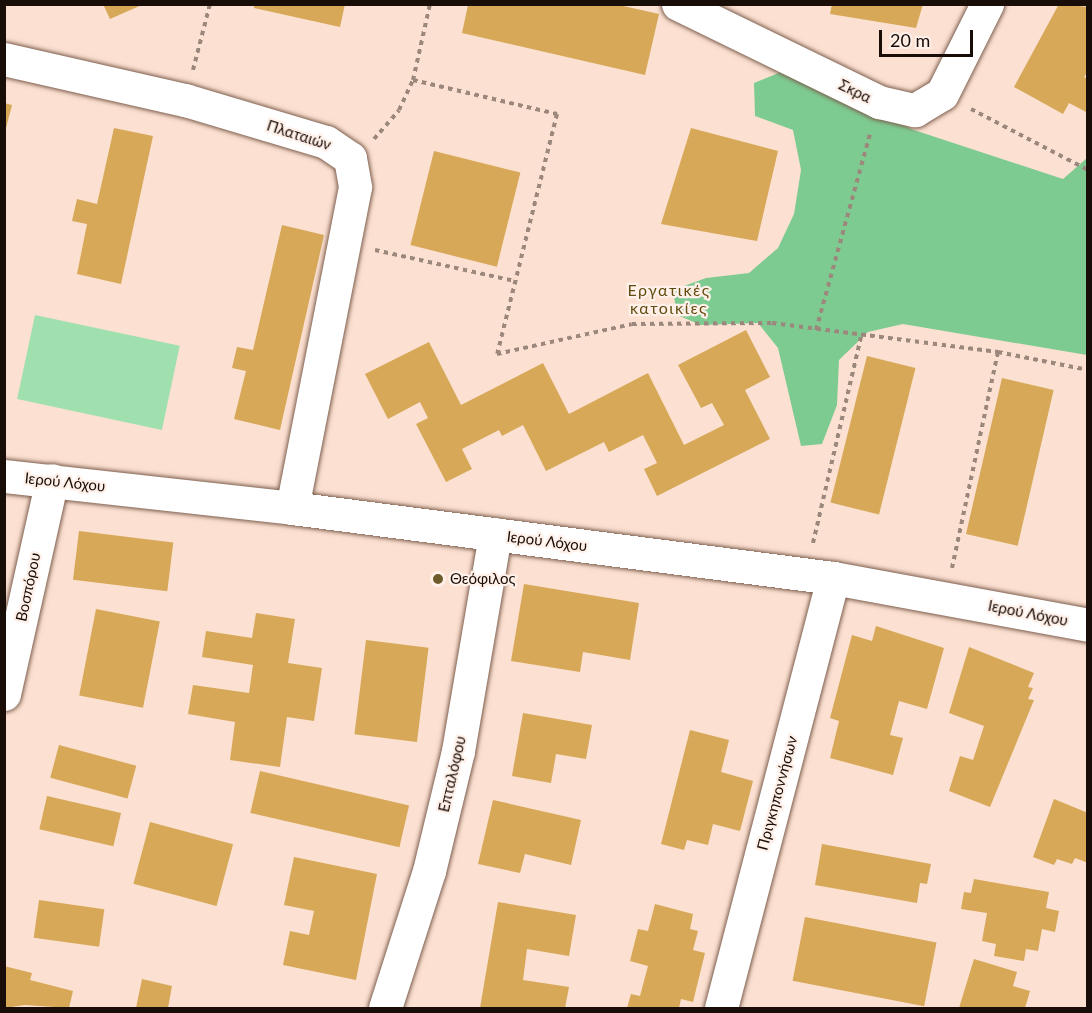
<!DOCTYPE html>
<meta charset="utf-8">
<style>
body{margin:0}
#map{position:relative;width:1092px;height:1013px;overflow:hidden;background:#fce0d1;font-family:Lato,sans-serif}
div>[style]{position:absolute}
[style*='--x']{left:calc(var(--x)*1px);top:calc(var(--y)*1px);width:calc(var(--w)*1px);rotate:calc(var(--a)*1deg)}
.green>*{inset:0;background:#a0e0af;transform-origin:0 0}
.forest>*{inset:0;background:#7ecb92}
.building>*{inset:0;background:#d6a858;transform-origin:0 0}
.path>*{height:4px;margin-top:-2px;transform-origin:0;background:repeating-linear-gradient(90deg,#9c877c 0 4.5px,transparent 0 9px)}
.roads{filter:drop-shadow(0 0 2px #7d5f4f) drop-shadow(0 0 2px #7d5f4f)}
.minor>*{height:33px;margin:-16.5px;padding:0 16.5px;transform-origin:16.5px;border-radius:16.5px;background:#fff}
.dots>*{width:16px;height:16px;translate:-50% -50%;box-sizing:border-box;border:3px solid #fff0e9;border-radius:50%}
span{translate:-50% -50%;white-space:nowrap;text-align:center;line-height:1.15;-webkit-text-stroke:4.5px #fff0e9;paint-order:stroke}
.street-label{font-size:15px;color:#180d07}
.poi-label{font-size:15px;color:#180d07}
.left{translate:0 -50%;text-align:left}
.neighbourhood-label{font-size:16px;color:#624d10;letter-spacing:1.5px}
.frame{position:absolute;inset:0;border:6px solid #180d07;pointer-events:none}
.scale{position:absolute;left:879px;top:30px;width:94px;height:27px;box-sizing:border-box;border:3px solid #180d07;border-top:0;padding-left:8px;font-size:18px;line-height:21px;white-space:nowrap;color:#180d07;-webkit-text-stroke:4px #fff0e9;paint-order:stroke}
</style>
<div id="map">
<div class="green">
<div style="left:35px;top:315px;width:148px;height:86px;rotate:12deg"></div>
</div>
<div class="forest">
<div style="clip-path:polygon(781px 72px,914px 130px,1063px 179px,1087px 158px,1087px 355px,903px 324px,868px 332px,839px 360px,837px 405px,822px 444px,801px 446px,778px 348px,758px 323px,701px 325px,677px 315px,673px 290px,706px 278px,749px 273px,778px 248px,794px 214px,801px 170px,793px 130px,755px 116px,754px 83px)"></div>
</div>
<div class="building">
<div style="clip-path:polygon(103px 4px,144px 4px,110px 19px)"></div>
<div style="clip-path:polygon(254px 4px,345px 4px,340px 27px,254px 8px)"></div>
<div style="clip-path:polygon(832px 4px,923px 4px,916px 28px,830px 14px)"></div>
<div style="clip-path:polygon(1059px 4px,1088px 7px,1088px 71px,1084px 77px,1088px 79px,1088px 113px,1069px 103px,1063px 114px,1014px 87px)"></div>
<div style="clip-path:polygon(468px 5px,619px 5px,659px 14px,645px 75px,462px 33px)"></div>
<div style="clip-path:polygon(4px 103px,12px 105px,5px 132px,4px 132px)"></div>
<div style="clip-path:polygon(114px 128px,153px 136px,121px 284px,77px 274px,87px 224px,72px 221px,77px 199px,97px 204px)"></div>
<div style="clip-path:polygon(691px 128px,778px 151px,757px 241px,661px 224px)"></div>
<div style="left:434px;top:151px;width:89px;height:97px;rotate:14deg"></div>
<div style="clip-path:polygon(282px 225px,324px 235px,280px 430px,234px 419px,246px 371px,232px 368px,237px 347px,253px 350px)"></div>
<div style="clip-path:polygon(746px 330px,770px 377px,745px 390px,770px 439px,657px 496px,644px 469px,657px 463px,643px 435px,609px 452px,604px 442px,546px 471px,523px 425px,502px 436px,499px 430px,462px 449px,472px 469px,446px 482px,416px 424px,428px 418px,420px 402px,388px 419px,365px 374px,429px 342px,461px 405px,543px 363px,569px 414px,648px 373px,684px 445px,724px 425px,712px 403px,701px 408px,678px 365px)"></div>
<div style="left:867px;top:356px;width:50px;height:151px;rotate:14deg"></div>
<div style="left:1002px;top:378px;width:53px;height:160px;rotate:13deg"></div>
<div style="left:79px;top:531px;width:95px;height:49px;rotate:7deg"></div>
<div style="clip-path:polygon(524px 584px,639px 603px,630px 660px,583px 652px,580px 672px,511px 661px)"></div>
<div style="left:96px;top:609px;width:65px;height:88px;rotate:11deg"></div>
<div style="clip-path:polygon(256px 613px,295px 619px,288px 663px,322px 668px,314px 721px,287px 717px,280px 767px,230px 760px,235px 722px,188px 714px,193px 685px,249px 693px,253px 665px,202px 657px,206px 631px,252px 638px)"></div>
<div style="clip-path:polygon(876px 626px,944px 648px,927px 709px,899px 701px,890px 735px,903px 738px,893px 775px,830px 758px,839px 721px,830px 718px,852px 635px,872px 641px)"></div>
<div style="left:366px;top:640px;width:63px;height:95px;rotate:7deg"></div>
<div style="clip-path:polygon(969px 647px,1034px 673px,1028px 687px,1033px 688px,1028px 699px,1034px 700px,990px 807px,949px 791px,960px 756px,973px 760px,984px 726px,949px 713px)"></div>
<div style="clip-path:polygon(523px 713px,592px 725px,586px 759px,556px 754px,551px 783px,512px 776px)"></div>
<div style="clip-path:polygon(690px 730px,729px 740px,721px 772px,753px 781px,740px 831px,713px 824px,708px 845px,687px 840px,684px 850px,661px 844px)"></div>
<div style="left:59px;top:745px;width:80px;height:34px;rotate:15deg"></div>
<div style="left:260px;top:771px;width:153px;height:43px;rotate:13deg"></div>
<div style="left:47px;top:796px;width:76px;height:34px;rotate:13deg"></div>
<div style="clip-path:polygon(1054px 799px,1088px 813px,1088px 863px,1075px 858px,1072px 864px,1057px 859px,1054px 865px,1033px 857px)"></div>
<div style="clip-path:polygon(493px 800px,581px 820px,571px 865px,525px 854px,520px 873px,478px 864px)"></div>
<div style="left:150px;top:822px;width:86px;height:64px;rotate:15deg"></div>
<div style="clip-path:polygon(822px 844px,931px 864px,927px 884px,920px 883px,917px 903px,815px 885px)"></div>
<div style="clip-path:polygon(294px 857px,377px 874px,356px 980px,283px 965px,290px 931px,309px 935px,314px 911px,284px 905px)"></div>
<div style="clip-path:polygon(974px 879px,1049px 892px,1046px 908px,1059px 911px,1055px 932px,1042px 929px,1038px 951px,1026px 949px,1024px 961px,994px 956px,996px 944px,982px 941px,987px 913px,961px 909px,964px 892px,971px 893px)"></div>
<div style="left:39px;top:900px;width:66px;height:38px;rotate:8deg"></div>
<div style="clip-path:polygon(498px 902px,576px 915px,569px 956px,527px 949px,523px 980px,569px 987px,565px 1008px,480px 1008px)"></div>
<div style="clip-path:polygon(655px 904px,693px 914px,690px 929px,698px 931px,693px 950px,705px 953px,693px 1002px,681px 999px,679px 1008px,627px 1008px,631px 994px,640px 996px,648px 966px,630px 961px,638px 929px,648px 931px)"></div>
<div style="left:805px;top:917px;width:134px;height:65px;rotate:11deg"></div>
<div style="clip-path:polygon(974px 959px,1017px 972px,1013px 986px,1030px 991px,1025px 1008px,959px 1008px)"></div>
<div style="clip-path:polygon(4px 966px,32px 973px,30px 980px,73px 991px,69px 1008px,25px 1005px,4px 1008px)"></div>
<div style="clip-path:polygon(142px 979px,172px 986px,168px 1008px,136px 1008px)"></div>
</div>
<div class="path">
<div style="--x:193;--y:70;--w:68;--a:-75.6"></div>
<div style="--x:413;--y:80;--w:148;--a:13.3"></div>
<div style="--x:557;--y:114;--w:247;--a:104"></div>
<div style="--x:497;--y:354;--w:138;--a:-12.5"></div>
<div style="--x:632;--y:324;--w:140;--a:-0.4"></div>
<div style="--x:772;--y:323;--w:228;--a:7.3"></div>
<div style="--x:998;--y:352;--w:92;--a:11.3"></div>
<div style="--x:971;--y:109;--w:132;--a:27.5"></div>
<div style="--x:374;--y:139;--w:38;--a:-49"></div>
<div style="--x:399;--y:110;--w:33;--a:-65"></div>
<div style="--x:413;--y:80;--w:78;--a:-77.4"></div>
<div style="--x:375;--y:250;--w:143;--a:12.5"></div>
<div style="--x:816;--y:330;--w:203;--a:-74.6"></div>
<div style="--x:813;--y:543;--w:212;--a:-76.9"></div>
<div style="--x:952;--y:568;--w:221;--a:-78"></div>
</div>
<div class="roads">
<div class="minor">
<div style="--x:678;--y:4;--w:224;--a:26"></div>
<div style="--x:879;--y:102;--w:37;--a:13"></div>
<div style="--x:915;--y:110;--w:31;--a:-31"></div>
<div style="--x:942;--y:94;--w:101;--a:-63.4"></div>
<div style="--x:4;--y:59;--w:186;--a:12.8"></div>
<div style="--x:185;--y:100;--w:147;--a:16.6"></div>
<div style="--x:326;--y:142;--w:29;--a:34"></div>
<div style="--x:350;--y:158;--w:29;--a:80"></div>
<div style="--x:355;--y:187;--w:327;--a:101.1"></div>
<div style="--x:4;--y:476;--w:290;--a:6.3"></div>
<div style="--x:292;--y:508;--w:546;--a:7.37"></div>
<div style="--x:833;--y:578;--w:259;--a:10.4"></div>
<div style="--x:4;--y:694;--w:219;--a:-77.4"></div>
<div style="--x:385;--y:1008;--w:144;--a:-72.2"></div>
<div style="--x:429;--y:871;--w:123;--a:-76.4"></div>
<div style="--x:458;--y:751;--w:220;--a:-80.3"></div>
<div style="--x:721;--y:1008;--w:444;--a:-75.4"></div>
</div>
</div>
<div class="dots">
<div style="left:438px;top:579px;background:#6e5b2a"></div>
</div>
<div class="street-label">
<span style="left:855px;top:91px;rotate:26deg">Σκρα</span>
<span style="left:299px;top:135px;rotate:18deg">Πλαταιών</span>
<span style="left:65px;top:482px;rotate:6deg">Ιερού Λόχου</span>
<span style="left:547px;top:541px;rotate:7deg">Ιερού Λόχου</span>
<span style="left:28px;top:587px;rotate:-78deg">Βοσπόρου</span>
<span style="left:1028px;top:613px;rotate:11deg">Ιερού Λόχου</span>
<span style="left:452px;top:774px;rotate:-77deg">Επταλόφου</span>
<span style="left:777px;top:793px;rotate:-75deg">Πριγκηποννήσων</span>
</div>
<div class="poi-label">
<span class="left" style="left:450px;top:579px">Θεόφιλος</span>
</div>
<div class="neighbourhood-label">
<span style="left:669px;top:299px">Εργατικές<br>κατοικίες</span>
</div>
<div class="frame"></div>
<div class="scale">20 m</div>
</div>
